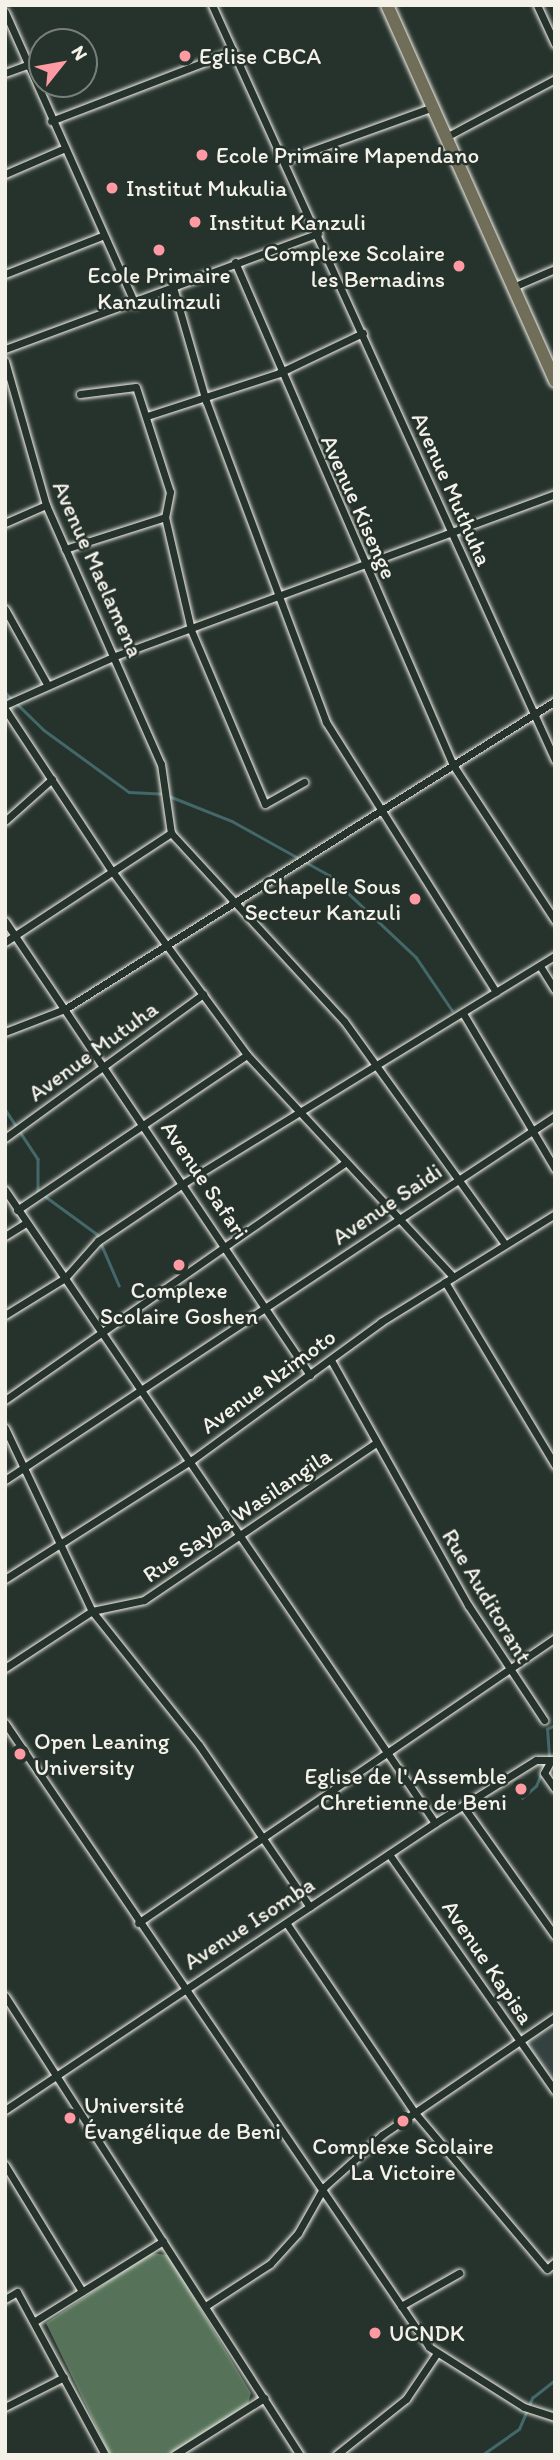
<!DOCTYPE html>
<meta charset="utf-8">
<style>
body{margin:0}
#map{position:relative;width:560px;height:2460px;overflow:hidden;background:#26332d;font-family:Itim,sans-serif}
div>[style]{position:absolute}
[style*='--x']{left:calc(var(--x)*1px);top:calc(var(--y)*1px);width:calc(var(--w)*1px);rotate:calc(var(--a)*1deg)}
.built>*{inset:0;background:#334140}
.green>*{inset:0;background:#56735a}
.stream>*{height:2.5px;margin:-1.25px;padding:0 1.25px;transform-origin:1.25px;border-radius:1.25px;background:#446769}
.roads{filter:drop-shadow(0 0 2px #f4f1e8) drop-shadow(0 0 2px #f4f1e8)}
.minor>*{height:7px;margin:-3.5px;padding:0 3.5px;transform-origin:3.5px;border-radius:3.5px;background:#26332d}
.primary>*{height:12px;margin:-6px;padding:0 6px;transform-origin:6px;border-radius:6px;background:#706e59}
.dots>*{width:19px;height:19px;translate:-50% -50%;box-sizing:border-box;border:4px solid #26332d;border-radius:50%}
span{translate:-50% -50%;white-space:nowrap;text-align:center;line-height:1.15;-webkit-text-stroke:5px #26332d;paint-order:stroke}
.poi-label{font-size:23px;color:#f4f1e8}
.left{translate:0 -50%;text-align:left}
.right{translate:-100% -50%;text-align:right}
.street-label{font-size:23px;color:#f4f1e8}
.frame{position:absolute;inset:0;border:7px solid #f4f1e8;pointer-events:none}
.north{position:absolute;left:28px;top:28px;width:70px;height:70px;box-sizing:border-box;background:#26332d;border:2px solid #787f78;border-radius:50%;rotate:59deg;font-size:19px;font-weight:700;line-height:28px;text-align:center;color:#f4f1e8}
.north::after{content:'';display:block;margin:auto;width:24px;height:32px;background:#ff9aa2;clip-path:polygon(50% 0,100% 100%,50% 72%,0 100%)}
</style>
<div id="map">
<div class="built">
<div style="clip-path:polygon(555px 2022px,555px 2085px,524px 2042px)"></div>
</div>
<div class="green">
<div style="clip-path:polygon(151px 2253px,168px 2255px,251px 2393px,248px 2404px,171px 2455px,110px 2455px,46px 2323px)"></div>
</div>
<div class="stream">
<div style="--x:5;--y:692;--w:54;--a:44.3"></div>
<div style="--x:44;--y:730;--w:105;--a:36.1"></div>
<div style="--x:129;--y:792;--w:35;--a:3"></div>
<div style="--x:164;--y:794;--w:73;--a:21.7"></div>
<div style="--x:232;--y:821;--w:111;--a:29.1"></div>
<div style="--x:329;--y:875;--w:120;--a:43.3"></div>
<div style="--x:416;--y:957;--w:64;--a:55.8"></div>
<div style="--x:5;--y:1109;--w:60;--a:56.6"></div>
<div style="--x:38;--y:1159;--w:32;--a:90"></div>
<div style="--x:38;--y:1191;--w:73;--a:36.1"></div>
<div style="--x:97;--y:1234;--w:56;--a:66.7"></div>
<div style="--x:522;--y:1798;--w:18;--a:-41"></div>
<div style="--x:536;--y:1786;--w:33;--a:-67"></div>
<div style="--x:549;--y:1756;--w:27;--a:-94"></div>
<div style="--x:547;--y:1729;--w:9;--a:-27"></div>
<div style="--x:482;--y:2455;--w:45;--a:-35.1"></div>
<div style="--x:519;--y:2429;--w:34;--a:-67"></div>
<div style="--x:532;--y:2398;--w:29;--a:-38"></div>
</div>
<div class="roads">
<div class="minor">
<div style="--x:212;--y:5;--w:829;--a:65.57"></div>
<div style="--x:537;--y:5;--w:43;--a:65.2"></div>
<div style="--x:5;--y:12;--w:320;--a:66"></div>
<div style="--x:5;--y:73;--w:23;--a:-20"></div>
<div style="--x:51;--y:121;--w:195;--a:-21"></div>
<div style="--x:446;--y:137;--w:123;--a:-28"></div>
<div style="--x:286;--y:160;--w:156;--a:-19.8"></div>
<div style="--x:5;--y:174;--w:63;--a:-23.3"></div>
<div style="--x:235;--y:262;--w:548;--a:66.57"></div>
<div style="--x:453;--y:765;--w:186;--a:56.7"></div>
<div style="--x:5;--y:274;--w:104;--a:-21.4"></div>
<div style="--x:173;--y:287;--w:119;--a:73.9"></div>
<div style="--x:206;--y:401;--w:343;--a:69.5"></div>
<div style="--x:326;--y:722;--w:319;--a:57.8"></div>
<div style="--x:513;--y:287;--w:46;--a:-23.2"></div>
<div style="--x:5;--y:349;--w:334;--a:-20.3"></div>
<div style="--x:5;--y:361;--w:150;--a:74.1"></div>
<div style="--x:46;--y:505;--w:283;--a:66.1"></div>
<div style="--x:161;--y:764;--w:70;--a:81.8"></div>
<div style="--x:171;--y:833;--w:255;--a:47.4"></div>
<div style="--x:344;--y:1021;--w:275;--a:54.2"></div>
<div style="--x:80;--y:394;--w:56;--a:-7.1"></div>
<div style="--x:136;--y:387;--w:110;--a:72.1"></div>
<div style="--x:170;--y:492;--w:25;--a:101"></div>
<div style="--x:165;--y:517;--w:116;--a:77"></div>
<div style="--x:191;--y:630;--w:189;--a:67"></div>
<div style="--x:265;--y:804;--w:45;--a:-29.4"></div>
<div style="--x:147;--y:416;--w:139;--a:-18"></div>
<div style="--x:279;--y:373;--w:93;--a:-25.5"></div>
<div style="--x:5;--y:523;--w:45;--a:-23.7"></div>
<div style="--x:65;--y:549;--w:105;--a:-17.7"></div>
<div style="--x:5;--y:609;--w:86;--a:60.8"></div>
<div style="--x:5;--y:705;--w:120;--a:-24"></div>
<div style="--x:115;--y:656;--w:469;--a:-20.2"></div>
<div style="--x:5;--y:709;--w:194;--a:56.6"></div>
<div style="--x:112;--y:871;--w:228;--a:53.7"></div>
<div style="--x:247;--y:1055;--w:303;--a:47.1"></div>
<div style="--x:5;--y:821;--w:63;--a:-41.8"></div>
<div style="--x:5;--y:921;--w:547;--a:56.11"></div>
<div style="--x:5;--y:942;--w:199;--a:-33.3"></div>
<div style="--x:540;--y:966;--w:28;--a:58"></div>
<div style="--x:464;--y:1015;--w:179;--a:59.4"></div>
<div style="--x:5;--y:1032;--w:64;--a:-21"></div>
<div style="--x:65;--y:1009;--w:579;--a:-32.15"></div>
<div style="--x:5;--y:1138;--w:245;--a:-36"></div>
<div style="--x:5;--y:1190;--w:765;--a:55.81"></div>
<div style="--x:17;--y:1210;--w:277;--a:-34"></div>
<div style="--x:5;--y:1236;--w:25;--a:-32"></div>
<div style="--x:445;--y:1282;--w:214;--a:59"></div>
<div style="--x:5;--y:1315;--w:70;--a:-31.7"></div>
<div style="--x:65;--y:1278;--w:50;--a:-48.3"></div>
<div style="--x:98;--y:1241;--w:104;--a:-34"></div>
<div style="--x:184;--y:1183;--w:435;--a:-31.5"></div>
<div style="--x:331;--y:1360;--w:281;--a:60.8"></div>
<div style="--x:468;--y:1605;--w:138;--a:56.5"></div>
<div style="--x:5;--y:1400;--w:414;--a:-34.9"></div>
<div style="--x:5;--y:1428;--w:203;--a:64.6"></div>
<div style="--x:92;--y:1611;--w:171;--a:51.4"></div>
<div style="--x:199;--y:1745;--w:196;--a:55.6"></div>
<div style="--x:5;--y:1480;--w:660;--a:-33.5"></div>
<div style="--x:5;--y:1579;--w:222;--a:-32.5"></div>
<div style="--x:192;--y:1460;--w:234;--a:-36.1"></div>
<div style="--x:381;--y:1322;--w:205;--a:-31.8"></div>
<div style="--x:5;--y:1668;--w:104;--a:-33.2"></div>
<div style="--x:92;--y:1611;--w:53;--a:-11.9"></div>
<div style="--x:144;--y:1600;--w:280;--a:-34.1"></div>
<div style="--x:5;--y:1723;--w:754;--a:55.8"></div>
<div style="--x:429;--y:2347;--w:112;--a:32.3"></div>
<div style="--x:524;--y:2407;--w:33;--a:18"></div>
<div style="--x:549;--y:1764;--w:10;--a:119"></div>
<div style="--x:544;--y:1773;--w:19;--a:55"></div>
<div style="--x:463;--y:1806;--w:159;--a:54.7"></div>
<div style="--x:389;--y:1854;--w:289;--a:55"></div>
<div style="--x:138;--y:1923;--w:505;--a:-34.35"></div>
<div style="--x:287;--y:1924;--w:228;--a:55.9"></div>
<div style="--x:415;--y:2113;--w:204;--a:49.8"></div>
<div style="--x:547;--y:2269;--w:11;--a:-41"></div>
<div style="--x:5;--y:1996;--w:546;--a:57.27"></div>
<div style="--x:5;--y:2110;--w:517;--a:-33.72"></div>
<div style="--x:435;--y:1823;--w:119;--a:-32"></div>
<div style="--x:536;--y:1760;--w:19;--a:0"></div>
<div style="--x:5;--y:2165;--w:148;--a:58.6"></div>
<div style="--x:5;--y:2299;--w:14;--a:-30"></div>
<div style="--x:17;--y:2292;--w:185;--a:61.6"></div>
<div style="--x:207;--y:2305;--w:75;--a:-33.1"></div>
<div style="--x:270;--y:2264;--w:42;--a:-47.9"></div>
<div style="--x:298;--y:2233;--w:53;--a:-60.5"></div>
<div style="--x:324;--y:2187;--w:78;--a:-41.9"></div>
<div style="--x:382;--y:2135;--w:209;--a:-34.3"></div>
<div style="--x:401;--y:2306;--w:67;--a:-29.6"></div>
<div style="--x:35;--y:2321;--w:151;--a:-32"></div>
<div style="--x:5;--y:2407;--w:66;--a:-27"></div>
<div style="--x:174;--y:2455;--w:107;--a:-32.3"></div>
<div style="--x:336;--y:2455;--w:90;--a:-38.7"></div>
<div style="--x:406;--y:2399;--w:55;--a:-56"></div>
</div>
<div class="primary">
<div style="--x:387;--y:5;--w:412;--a:65.9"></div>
</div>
</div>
<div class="dots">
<div style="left:185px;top:56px;background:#ff9aa2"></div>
<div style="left:202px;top:155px;background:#ff9aa2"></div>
<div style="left:112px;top:188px;background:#ff9aa2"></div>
<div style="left:195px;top:222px;background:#ff9aa2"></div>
<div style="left:159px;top:250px;background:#ff9aa2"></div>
<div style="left:459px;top:266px;background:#ff9aa2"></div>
<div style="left:415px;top:899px;background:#ff9aa2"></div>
<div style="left:179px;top:1265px;background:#ff9aa2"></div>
<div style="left:20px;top:1754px;background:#ff9aa2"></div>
<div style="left:521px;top:1789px;background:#ff9aa2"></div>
<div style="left:70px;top:2118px;background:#ff9aa2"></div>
<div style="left:403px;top:2121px;background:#ff9aa2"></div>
<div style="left:375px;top:2333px;background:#ff9aa2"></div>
</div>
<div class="poi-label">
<span class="left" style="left:199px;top:56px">Eglise CBCA</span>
<span class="left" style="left:216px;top:155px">Ecole Primaire Mapendano</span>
<span class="left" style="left:126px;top:188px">Institut Mukulia</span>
<span class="left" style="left:209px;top:222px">Institut Kanzuli</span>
<span class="right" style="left:445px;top:266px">Complexe Scolaire<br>les Bernadins</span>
<span style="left:159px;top:288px">Ecole Primaire<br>Kanzulinzuli</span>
<span class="right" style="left:401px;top:899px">Chapelle Sous<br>Secteur Kanzuli</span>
<span style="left:179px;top:1303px">Complexe<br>Scolaire Goshen</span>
<span class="left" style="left:34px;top:1754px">Open Leaning<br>University</span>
<span class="right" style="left:507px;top:1789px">Eglise de l' Assemble<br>Chretienne de Beni</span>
<span class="left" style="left:84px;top:2118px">Université<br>Évangélique de Beni</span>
<span style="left:403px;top:2159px">Complexe Scolaire<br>La Victoire</span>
<span class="left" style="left:389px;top:2333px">UCNDK</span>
</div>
<div class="street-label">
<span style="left:452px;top:489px;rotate:66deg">Avenue Muthuha</span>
<span style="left:359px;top:507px;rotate:66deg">Avenue Kisenge</span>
<span style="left:98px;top:569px;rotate:66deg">Avenue Maelamena</span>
<span style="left:93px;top:1051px;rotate:-36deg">Avenue Mutuha</span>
<span style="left:205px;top:1180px;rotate:56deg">Avenue Safari</span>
<span style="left:387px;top:1204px;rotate:-34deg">Avenue Saidi</span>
<span style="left:268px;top:1381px;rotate:-36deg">Avenue Nzimoto</span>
<span style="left:237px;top:1515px;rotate:-34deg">Rue Sayba Wasilangila</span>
<span style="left:487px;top:1596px;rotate:59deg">Rue Auditorant</span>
<span style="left:249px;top:1923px;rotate:-33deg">Avenue Isomba</span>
<span style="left:488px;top:1962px;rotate:56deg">Avenue Kapisa</span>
</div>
<div class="frame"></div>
<div class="north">N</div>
</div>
